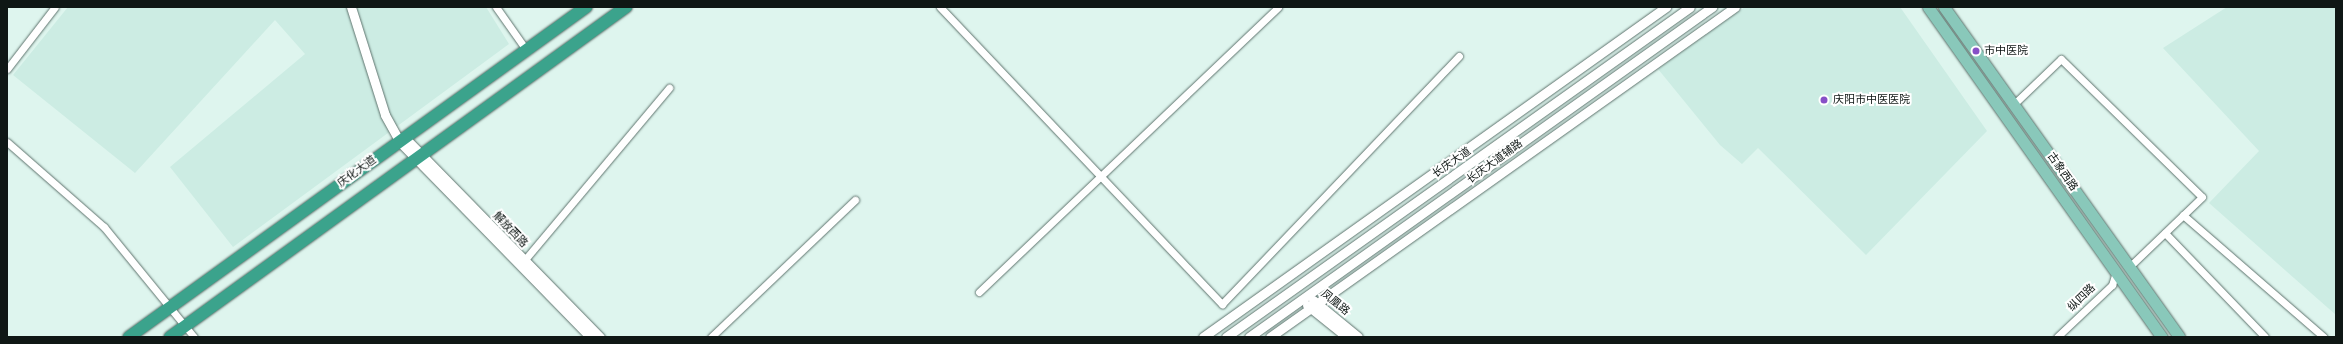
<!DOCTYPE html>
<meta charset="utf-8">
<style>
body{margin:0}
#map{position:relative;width:2343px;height:344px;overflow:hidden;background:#def5ee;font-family:"DejaVu Sans","Noto Sans SC",sans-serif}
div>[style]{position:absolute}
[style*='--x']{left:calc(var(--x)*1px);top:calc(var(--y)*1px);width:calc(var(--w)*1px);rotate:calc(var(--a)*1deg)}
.built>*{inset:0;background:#ccece3}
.roads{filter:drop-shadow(0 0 1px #5e736d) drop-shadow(0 0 1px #5e736d)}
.street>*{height:7px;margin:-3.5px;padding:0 3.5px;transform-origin:3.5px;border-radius:3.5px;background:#fff}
.secondary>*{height:9px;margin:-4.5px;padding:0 4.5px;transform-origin:4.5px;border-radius:4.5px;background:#fff}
.primary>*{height:11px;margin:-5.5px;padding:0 5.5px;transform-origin:5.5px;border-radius:5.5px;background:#89c8ba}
.highway>*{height:12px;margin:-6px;padding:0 6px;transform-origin:6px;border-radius:6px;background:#3ba38c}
.dots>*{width:11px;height:11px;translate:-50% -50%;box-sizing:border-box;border:2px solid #fff;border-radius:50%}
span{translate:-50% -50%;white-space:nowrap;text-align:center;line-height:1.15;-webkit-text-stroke:4px #fff;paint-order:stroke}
.poi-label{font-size:11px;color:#0f1715}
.left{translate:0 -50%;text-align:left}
.street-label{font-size:11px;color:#0f1715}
.frame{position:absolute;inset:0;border:8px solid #0f1715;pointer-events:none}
</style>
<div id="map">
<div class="built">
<div style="clip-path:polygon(68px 7px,486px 7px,509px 44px,233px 247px,170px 167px,305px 54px,275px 20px,135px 173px,13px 75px)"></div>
<div style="clip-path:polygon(1745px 7px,1900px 7px,1987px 131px,1866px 255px,1758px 148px,1742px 164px,1720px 145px,1658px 69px)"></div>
<div style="clip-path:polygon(2227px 7px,2336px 7px,2336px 315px,2209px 203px,2259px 151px,2163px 48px)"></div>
</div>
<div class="roads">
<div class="street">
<div style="--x:496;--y:7;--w:54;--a:54.8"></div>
<div style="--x:940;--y:7;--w:410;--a:46.5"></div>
<div style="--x:1222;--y:304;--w:343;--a:-46.3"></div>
<div style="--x:7;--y:69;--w:78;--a:-52.3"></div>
<div style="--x:2014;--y:104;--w:65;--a:-43.8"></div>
<div style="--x:2061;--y:59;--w:197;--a:44.4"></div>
<div style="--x:2202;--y:197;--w:101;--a:136.2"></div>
<div style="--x:7;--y:142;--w:129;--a:41.2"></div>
<div style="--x:104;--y:227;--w:142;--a:50.7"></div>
<div style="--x:2183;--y:215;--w:186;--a:40.9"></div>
<div style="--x:2165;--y:233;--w:144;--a:46.1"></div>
<div style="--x:522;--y:263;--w:229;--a:-50"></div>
<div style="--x:979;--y:292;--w:413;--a:-43.6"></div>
<div style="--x:711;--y:337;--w:199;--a:-43.6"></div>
<div style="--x:2057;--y:337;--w:76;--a:-43.4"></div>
<div style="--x:2112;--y:285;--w:14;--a:-73"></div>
</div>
<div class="secondary">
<div style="--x:351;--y:7;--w:113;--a:72.5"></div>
<div style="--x:385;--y:115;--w:31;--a:61"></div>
<div style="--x:400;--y:142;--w:272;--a:45.7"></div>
<div style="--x:405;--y:138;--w:279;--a:45.6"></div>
<div style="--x:1313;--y:300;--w:58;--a:39.4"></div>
<div style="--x:1307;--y:305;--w:51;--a:38.7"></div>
<div style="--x:1203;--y:337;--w:569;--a:-35.48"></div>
<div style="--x:1226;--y:337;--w:569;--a:-35.42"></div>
<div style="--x:1249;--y:337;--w:569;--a:-35.48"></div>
<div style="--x:1270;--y:337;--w:570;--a:-35.36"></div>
</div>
<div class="primary">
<div style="--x:1928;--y:7;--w:405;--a:54.7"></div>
<div style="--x:1944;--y:7;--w:405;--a:54.5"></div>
</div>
<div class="highway">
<div style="--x:129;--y:337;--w:564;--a:-35.83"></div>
<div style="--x:170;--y:337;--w:563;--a:-35.89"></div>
</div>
</div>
<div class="dots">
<div style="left:1976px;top:51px;background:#8750c7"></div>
<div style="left:1824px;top:100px;background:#8750c7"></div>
</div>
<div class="poi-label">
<span class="left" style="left:1984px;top:51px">市中医院</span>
<span class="left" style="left:1833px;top:100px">庆阳市中医医院</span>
</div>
<div class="street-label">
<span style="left:1495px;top:162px;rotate:-36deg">长庆大道辅路</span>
<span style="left:1452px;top:163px;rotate:-35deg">长庆大道</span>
<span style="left:357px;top:172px;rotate:-36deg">庆化大道</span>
<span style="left:2062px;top:172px;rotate:55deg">古象西路</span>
<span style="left:510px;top:230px;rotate:46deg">解放西路</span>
<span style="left:2082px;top:298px;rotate:-44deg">纵四路</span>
<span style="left:1335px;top:303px;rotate:39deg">凤凰路</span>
</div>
<div class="frame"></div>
</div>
